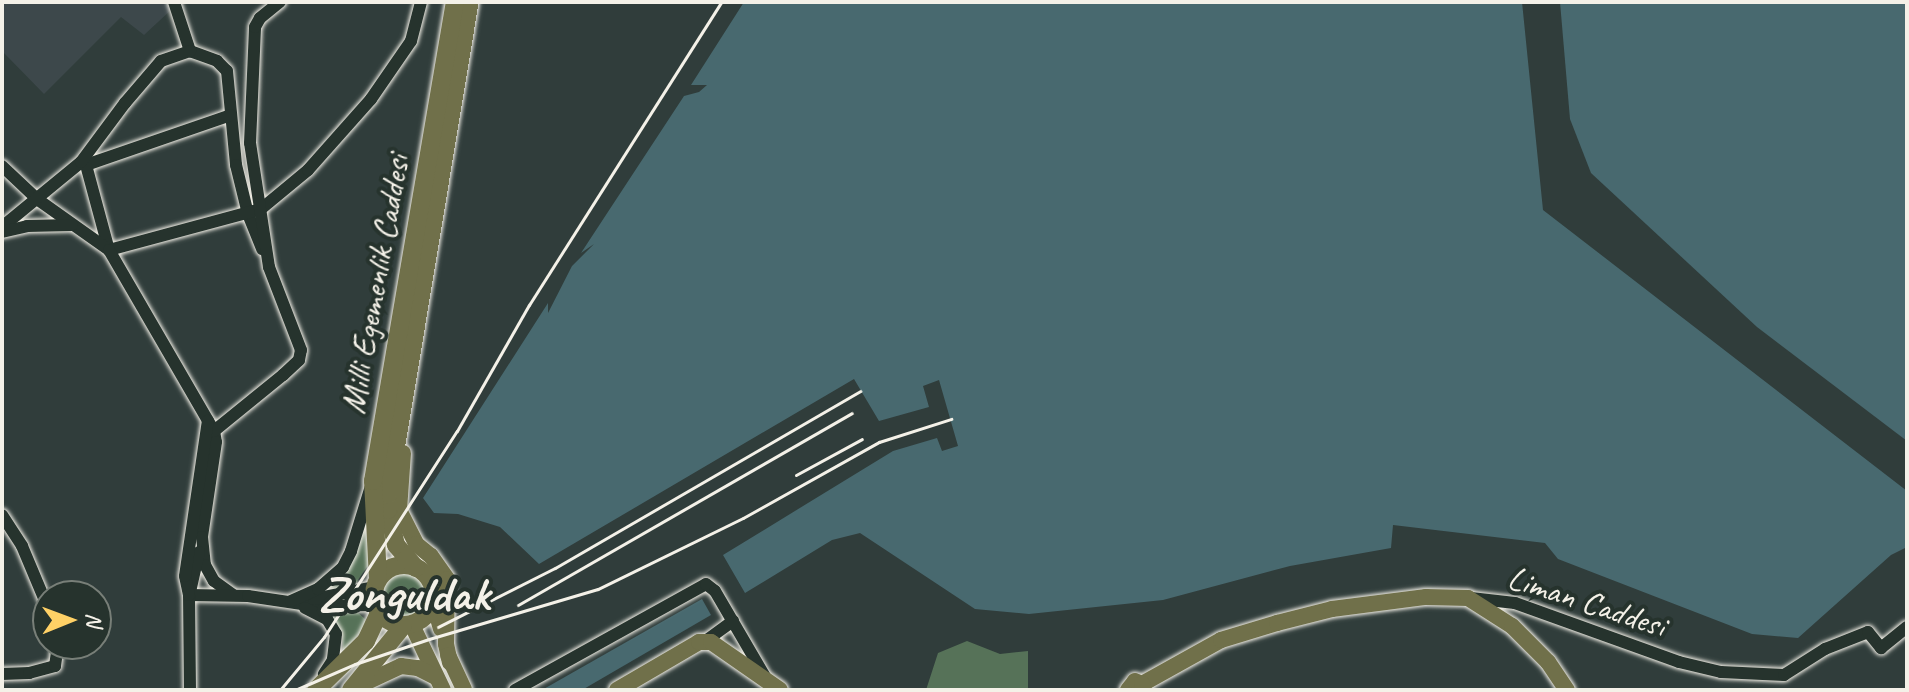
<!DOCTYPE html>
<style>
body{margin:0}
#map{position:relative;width:1909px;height:692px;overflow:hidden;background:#303d3b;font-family:Caveat,sans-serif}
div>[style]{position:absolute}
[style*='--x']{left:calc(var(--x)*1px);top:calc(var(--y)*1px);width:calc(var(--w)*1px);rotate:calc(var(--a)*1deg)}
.built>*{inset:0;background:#3d484b}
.green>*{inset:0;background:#567258}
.round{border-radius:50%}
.water>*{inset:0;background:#48696f}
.roads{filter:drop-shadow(0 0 2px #f4f1e8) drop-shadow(0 0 2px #f4f1e8)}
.minor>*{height:12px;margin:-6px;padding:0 6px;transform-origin:6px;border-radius:6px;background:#26332d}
.major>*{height:16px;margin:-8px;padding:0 8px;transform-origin:8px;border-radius:8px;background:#70704a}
.highway>*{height:18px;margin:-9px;padding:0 9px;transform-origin:9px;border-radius:9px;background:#70704a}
.highway>.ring{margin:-9px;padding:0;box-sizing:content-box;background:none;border:18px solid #70704a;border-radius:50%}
.rail>*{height:3px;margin:-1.5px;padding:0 1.5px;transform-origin:1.5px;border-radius:1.5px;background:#f4f1e8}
span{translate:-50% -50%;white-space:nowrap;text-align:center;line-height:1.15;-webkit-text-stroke:8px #26332d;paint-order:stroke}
.street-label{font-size:34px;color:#f4f1e8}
.town-label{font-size:50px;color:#f4f1e8;font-weight:700}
.frame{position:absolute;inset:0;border:4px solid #f4f1e8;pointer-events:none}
.north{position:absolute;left:32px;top:580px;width:80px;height:80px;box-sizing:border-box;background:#26332d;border:2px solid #787f78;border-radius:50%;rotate:89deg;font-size:22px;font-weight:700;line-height:32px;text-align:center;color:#f4f1e8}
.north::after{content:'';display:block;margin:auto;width:28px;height:36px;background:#ffd166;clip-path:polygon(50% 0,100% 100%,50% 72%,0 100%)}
</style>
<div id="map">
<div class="built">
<div style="clip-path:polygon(2px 2px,167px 2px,171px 10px,144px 35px,121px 17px,44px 94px,2px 51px)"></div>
</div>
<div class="green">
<div style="clip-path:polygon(365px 519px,369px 564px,351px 590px,325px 593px,339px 577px)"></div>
<div class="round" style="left:378px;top:569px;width:52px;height:52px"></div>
<div style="clip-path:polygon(328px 610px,355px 610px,365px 619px,365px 626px,343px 654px,342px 634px)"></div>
<div style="clip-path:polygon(967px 641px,1000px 654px,1028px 651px,1028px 690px,926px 690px,938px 653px)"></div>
</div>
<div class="water">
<div style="clip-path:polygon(744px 2px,1522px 2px,1543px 210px,1907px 491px,1907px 547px,1891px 555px,1798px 638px,1752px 634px,1558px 559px,1545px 543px,1393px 525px,1391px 548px,1290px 566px,1163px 600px,1029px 614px,975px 609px,860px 533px,832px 540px,745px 593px,723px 555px,893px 451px,937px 438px,942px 451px,958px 446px,939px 380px,923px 386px,929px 407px,879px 421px,854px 379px,539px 564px,500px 527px,458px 514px,434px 513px,423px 498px,548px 303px,548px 313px,572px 266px,594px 244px,581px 253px,684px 96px,699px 92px,707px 85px,691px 85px)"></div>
<div style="clip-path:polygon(1560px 2px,1907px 2px,1907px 441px,1757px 327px,1591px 173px,1570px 119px)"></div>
<div style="clip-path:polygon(702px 599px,711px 615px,582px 690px,542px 690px)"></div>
</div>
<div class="roads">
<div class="minor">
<div style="--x:174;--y:2;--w:52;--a:71.9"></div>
<div style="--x:190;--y:51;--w:29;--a:20"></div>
<div style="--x:217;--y:61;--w:14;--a:45"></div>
<div style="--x:227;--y:71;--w:94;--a:84.5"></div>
<div style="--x:236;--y:165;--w:50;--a:76.2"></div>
<div style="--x:248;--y:214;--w:38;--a:68"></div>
<div style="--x:81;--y:162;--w:6;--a:31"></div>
<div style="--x:86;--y:165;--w:88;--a:74.9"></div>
<div style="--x:109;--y:250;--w:157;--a:-15.1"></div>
<div style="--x:261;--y:209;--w:61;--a:-39.7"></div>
<div style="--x:308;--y:170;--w:95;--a:-48.4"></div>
<div style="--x:371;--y:99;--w:70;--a:-55.4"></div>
<div style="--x:411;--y:41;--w:40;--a:-75.6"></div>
<div style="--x:86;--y:165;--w:153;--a:-19"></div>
<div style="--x:2;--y:166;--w:48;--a:43.3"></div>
<div style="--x:37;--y:199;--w:88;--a:35.3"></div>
<div style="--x:109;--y:250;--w:209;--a:59.9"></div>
<div style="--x:214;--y:431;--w:11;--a:80"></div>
<div style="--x:216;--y:442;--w:96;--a:98.4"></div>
<div style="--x:202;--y:537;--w:28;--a:84"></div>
<div style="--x:205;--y:565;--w:18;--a:61"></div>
<div style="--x:214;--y:581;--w:24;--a:36"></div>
<div style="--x:2;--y:227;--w:102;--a:-39.4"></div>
<div style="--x:81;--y:162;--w:74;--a:-53.3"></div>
<div style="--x:125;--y:103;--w:55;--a:-49.4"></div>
<div style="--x:161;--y:61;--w:31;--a:-19"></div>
<div style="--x:2;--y:232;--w:26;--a:-13"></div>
<div style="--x:27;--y:226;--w:45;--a:-1.3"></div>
<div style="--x:214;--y:431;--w:89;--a:-39.1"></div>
<div style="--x:283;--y:375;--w:22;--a:-43"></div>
<div style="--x:299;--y:360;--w:10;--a:-79"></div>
<div style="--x:301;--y:350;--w:89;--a:-111.1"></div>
<div style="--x:269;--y:267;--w:125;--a:-98.7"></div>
<div style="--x:250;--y:143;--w:116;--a:-87.5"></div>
<div style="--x:255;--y:27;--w:10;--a:-61"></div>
<div style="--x:260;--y:18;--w:26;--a:-39"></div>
<div style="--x:2;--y:515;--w:37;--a:57"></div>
<div style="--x:22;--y:546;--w:67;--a:67.2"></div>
<div style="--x:190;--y:592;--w:41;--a:-77.3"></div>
<div style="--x:189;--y:595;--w:59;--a:1"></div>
<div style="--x:248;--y:596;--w:68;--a:8.5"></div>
<div style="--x:315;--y:606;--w:60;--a:-1"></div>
<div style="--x:1471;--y:598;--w:44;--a:6.5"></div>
<div style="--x:1515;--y:603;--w:174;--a:19.8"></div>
<div style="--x:1679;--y:662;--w:43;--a:13.4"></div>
<div style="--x:1721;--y:672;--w:63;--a:2.7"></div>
<div style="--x:1784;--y:675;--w:49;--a:-32.4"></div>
<div style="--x:1825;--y:649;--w:46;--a:-21.6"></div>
<div style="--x:1868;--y:632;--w:21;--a:51"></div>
<div style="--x:1881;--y:648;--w:33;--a:-39"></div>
<div style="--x:314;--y:599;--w:61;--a:-11.3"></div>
<div style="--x:291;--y:601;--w:30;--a:-24"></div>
<div style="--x:318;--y:589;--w:33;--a:-41"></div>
<div style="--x:343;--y:567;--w:18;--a:-63"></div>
<div style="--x:351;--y:551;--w:68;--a:-72.9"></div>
<div style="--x:305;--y:608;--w:25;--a:27"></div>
<div style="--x:327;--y:619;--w:17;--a:59"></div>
<div style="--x:336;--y:634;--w:26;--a:97"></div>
<div style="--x:333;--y:660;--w:17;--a:123"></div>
<div style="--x:704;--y:642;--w:36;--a:-36"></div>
<div style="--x:2;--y:674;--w:27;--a:-2"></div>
<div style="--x:29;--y:673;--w:27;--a:-15"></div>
<div style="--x:55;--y:666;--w:22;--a:-82"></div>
<div style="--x:190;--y:690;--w:95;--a:-90.6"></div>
<div style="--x:189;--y:595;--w:19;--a:-102"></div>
<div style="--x:185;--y:576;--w:157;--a:-81.6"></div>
<div style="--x:515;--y:690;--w:218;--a:-29"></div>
<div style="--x:706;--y:584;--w:11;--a:38"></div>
<div style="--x:715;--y:591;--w:103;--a:59.7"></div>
</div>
<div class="major">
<div style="--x:403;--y:453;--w:57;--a:94"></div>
<div style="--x:399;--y:510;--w:38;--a:63"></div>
<div style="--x:416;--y:544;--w:19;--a:39"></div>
<div style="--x:431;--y:556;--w:28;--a:55"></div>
<div style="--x:447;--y:579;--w:65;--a:90.9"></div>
<div style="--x:446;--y:644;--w:19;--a:78"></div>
<div style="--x:433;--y:601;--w:29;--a:74"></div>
<div style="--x:412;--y:625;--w:72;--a:64.5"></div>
<div style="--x:448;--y:655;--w:38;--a:65"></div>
<div style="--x:1142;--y:684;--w:90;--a:-29.1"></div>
<div style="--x:1221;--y:640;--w:59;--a:-16.9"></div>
<div style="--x:1277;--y:623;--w:57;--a:-14.3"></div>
<div style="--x:1332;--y:609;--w:95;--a:-7.3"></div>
<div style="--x:1426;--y:597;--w:42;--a:1.4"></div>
<div style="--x:1468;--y:598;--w:52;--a:32.5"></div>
<div style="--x:1512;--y:626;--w:51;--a:45"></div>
<div style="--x:1548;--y:662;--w:34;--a:56"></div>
<div style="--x:354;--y:688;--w:52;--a:-25.1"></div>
<div style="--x:401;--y:666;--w:17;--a:7"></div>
<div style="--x:418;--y:668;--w:20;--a:27"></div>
<div style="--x:617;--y:690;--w:95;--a:-30.3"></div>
<div style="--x:699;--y:642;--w:12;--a:0"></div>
<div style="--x:711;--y:642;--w:84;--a:34.8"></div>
<div style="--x:1128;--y:690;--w:11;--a:-52"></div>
<div style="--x:1135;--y:681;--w:8;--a:23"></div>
<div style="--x:1142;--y:684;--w:6;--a:72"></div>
</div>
<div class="highway">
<div class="ring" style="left:374px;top:565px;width:42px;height:42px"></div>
<div style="--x:416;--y:568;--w:30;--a:-131"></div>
<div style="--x:396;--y:545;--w:36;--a:-103"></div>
<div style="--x:388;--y:510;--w:15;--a:-90"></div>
<div style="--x:388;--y:495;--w:500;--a:-80.6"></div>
<div style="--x:378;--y:579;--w:98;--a:-92.9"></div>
<div style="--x:373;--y:481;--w:486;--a:-80.3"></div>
<div style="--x:316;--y:690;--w:70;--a:-44.4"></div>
<div style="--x:366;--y:641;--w:31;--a:-65"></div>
<div style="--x:351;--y:690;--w:82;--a:-50.9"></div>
</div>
</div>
<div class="rail">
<div style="--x:796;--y:475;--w:75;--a:-28.6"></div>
<div style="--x:518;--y:605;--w:385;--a:-29.9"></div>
<div style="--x:438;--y:627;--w:131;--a:-26.8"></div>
<div style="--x:555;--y:568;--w:353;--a:-30.1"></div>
<div style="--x:280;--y:690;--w:69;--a:-50.3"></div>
<div style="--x:324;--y:637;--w:245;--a:-57.2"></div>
<div style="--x:457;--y:431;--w:145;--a:-60.3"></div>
<div style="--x:529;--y:305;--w:359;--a:-57.6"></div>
<div style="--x:295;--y:690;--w:65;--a:-23.4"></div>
<div style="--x:355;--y:664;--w:78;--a:-18.7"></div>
<div style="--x:429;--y:639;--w:176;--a:-16.5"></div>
<div style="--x:598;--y:589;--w:161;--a:-26.1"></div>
<div style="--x:743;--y:518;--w:156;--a:-29.2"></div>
<div style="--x:879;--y:442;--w:76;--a:-17.7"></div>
</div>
<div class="street-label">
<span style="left:375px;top:284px;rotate:-80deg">Milli Egemenlik Caddesi</span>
<span style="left:1587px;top:601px;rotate:18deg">Liman Caddesi</span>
</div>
<div class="town-label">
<span style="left:404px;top:594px">Zonguldak</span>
</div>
<div class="frame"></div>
<div class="north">N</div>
</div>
